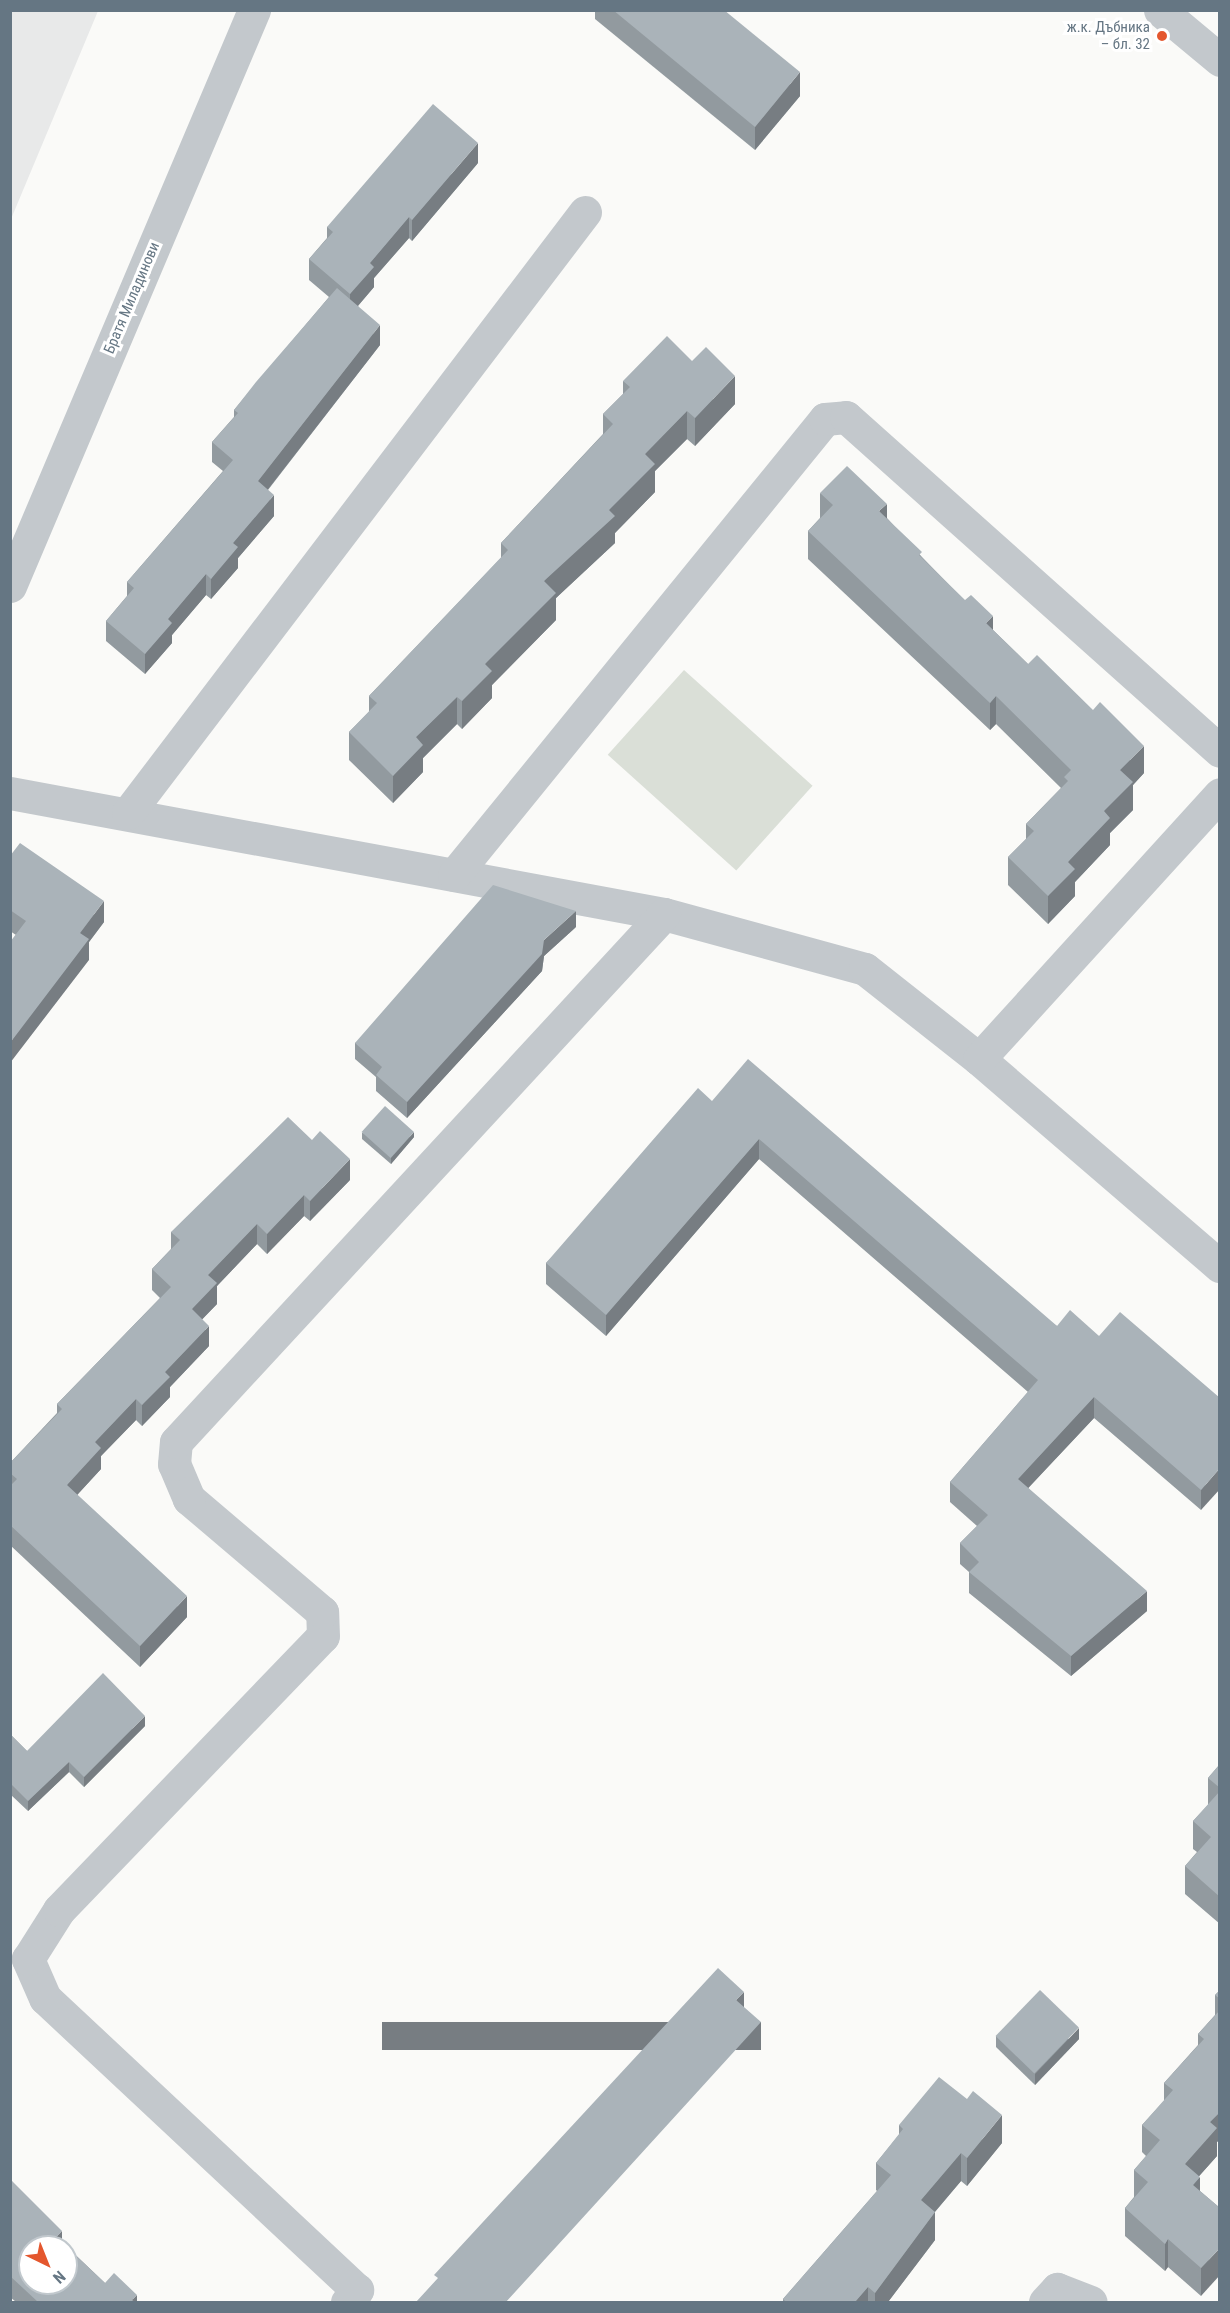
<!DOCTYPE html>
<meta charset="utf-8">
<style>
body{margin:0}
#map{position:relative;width:1230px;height:2313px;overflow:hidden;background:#fafaf8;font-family:"Roboto Condensed",sans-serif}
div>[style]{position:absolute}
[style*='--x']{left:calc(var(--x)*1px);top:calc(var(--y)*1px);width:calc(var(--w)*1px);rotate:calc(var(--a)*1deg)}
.built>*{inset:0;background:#e8e9e9}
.green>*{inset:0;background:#dadfd7;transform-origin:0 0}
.street>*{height:33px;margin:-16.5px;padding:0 16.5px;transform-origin:16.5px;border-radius:16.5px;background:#c3c8cc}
.wall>*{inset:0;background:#929a9f}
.shaded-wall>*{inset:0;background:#777d82;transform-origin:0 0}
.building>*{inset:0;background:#aab3b9;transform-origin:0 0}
.dots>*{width:16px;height:16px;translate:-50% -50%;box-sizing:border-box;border:3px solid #fff;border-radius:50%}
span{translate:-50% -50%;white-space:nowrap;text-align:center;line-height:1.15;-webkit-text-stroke:6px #fff;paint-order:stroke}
.poi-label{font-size:15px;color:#657683}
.right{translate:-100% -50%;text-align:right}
.street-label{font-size:15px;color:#657683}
.frame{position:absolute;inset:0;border:12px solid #657683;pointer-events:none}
.north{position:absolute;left:18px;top:2235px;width:60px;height:60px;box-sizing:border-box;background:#fff;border:2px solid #c1c8cd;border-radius:50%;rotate:137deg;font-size:16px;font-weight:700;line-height:24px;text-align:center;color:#657683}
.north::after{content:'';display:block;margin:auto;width:21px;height:27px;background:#e4572e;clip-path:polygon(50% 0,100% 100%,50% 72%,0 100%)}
</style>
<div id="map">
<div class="built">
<div style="clip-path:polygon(11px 10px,98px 11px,11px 219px,10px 11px)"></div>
</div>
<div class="green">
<div style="left:684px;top:670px;width:173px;height:114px;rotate:42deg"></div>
</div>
<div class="street">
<div style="--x:1160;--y:10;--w:78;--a:39.8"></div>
<div style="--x:10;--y:586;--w:626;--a:-67.04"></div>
<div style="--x:10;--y:793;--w:665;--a:10.48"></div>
<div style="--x:664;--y:914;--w:208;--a:15.3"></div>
<div style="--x:865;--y:969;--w:145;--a:38.3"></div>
<div style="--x:979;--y:1059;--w:318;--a:40.7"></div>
<div style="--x:128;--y:813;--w:755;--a:-52.75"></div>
<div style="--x:454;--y:875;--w:588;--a:-50.87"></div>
<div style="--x:825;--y:419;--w:21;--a:-5"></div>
<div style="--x:846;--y:417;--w:501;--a:41.77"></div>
<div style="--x:979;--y:1059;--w:358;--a:-47.7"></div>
<div style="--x:347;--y:2302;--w:16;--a:-50"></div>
<div style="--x:357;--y:2290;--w:427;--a:-136.9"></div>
<div style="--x:45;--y:1998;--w:43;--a:-113.6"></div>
<div style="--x:28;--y:1959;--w:58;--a:-57.7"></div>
<div style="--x:59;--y:1910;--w:380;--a:-46.1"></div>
<div style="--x:323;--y:1636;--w:24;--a:-92"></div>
<div style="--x:322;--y:1612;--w:175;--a:-139.6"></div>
<div style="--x:189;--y:1499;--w:38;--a:-113"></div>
<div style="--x:174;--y:1464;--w:22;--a:-85"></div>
<div style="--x:176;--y:1442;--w:719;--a:-47.25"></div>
<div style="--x:1045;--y:2302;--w:18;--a:-47"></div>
<div style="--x:1057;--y:2289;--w:36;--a:21"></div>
</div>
<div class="wall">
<div style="clip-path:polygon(595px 10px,724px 10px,800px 96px,755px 150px,595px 19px)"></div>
<div style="clip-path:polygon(478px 163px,412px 241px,409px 238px,374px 278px,374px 287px,358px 306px,380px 345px,268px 490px,274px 516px,238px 558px,238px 568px,211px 599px,206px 595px,172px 635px,172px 643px,145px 674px,106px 641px,106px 621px,127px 596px,127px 582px,223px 471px,212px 462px,212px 442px,234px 417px,234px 410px,329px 297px,309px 280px,309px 259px,327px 238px,327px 227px)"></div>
<div style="clip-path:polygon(623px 381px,735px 404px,695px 446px,687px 439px,655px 471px,655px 492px,615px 533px,615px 543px,556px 598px,556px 620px,492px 685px,492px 698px,462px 729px,457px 724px,423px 758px,423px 772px,393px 803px,349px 760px,349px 732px,369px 712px,369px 696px,501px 558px,501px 543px,603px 434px,603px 414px,623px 394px)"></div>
<div style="clip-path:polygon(820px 493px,887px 518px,922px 557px,993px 630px,1028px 664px,1144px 773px,1133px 785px,1133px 810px,1110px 833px,1110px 845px,1075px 882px,1075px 896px,1048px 924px,1008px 885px,1008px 857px,1026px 839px,1026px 824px,1061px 788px,996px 724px,990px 730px,808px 559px,808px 531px,820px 518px)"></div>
<div style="clip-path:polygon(10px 856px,104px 922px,89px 942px,89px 960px,16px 935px,10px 931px)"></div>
<div style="clip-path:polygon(576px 927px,544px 956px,542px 971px,407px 1118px,376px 1091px,376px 1077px,355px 1059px,355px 1043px)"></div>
<div style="clip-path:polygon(712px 1101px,1057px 1326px,1099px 1336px,1220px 1398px,1201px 1510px,1094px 1418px,1028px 1488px,1147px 1611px,1071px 1676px,969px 1593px,969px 1572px,960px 1564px,960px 1543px,977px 1526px,950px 1502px,950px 1482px,1028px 1392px,759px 1159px,606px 1336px,546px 1284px,546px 1263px)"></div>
<div style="clip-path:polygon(362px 1133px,414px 1137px,391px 1164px,362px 1139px)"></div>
<div style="clip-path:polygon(350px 1180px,310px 1221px,304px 1216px,267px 1254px,257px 1244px,217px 1286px,217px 1304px,202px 1319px,209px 1346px,170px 1387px,170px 1397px,142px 1426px,136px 1420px,101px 1456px,101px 1469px,77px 1495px,187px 1617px,140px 1667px,10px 1545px,10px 1463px,57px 1413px,57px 1404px,160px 1298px,152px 1290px,152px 1269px,171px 1249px,171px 1232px)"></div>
<div style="clip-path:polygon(145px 1726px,84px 1787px,69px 1772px,28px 1811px,10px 1794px,10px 1734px,27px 1751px)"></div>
<div style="clip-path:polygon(1220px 1764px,1220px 1924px,1185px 1894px,1185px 1866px,1197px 1852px,1193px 1849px,1193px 1821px,1208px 1805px,1208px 1778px)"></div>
<div style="clip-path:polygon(1220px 1990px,1220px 2139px,1217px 2142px,1217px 2156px,1199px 2176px,1200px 2191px,1220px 2208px,1201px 2296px,1168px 2267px,1165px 2271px,1125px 2236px,1125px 2208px,1134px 2197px,1134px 2170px,1146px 2156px,1142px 2152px,1142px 2125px,1164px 2101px,1164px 2083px,1198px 2045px,1198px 2034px,1215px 2015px,1215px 1995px)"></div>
<div style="clip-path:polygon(996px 2036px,1079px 2039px,1035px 2085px,996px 2047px)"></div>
<div style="clip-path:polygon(899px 2125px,1002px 2143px,967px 2186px,961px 2181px,935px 2212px,935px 2240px,888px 2302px,783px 2302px,783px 2299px,877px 2191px,876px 2190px,876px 2163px,899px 2135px)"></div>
<div style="clip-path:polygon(10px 2179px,62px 2242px,105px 2283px,137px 2302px,16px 2302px,10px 2297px)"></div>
</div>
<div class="shaded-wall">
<div style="clip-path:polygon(800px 72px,800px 96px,755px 150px,755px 127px)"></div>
<div style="clip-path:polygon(478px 143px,478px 163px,412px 241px,412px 220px)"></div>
<div style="clip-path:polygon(409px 217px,409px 238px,374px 278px,374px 287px,350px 315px,350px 294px,370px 263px)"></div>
<div style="clip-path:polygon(380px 325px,380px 345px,258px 502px,258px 481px)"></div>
<div style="clip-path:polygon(735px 376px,735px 404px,695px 446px,695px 418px)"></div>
<div style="clip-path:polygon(687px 411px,687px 439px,655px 471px,655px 492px,615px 533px,615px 543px,556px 598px,556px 620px,492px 685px,492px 698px,462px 729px,462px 701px,485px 664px,544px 581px,609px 510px,645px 454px)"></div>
<div style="clip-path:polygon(274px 495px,274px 516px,238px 558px,238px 568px,211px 599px,211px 579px,233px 543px)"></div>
<div style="clip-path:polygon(887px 504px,887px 531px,879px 511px)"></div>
<div style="clip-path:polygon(206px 574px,206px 595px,172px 635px,172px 643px,145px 674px,145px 654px,168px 619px)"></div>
<div style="clip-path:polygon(993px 616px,993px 644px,986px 623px)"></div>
<div style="clip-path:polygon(996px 696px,996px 724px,990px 730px,990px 703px)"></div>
<div style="clip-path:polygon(457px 697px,457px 724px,423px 758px,423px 772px,393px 803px,393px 776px,416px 737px)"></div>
<div style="clip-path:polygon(1144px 746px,1144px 773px,1133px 785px,1133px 810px,1110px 833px,1110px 845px,1075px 882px,1075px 896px,1048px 924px,1048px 896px,1068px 862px,1104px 811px,1120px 770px)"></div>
<div style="clip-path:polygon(104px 901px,104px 922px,89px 942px,89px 960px,10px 1063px,10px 1043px,80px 933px)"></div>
<div style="clip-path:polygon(576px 911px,576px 927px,544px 956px,542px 971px,407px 1118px,407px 1102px,544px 940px)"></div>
<div style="clip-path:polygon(414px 1132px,414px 1137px,391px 1164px,391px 1158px)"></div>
<div style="clip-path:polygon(759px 1139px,759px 1159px,606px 1336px,606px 1315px)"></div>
<div style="clip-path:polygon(350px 1159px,350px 1180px,310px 1221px,310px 1201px)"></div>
<div style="clip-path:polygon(304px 1195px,304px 1216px,267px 1254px,267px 1234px)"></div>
<div style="clip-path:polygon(257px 1224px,257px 1244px,217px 1286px,217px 1304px,192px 1330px,192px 1309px,208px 1275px)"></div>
<div style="clip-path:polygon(209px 1326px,209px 1346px,170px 1387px,170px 1397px,142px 1426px,142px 1405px,165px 1372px)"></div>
<div style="clip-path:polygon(1094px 1397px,1094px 1418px,1018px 1499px,1018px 1479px)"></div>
<div style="clip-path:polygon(136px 1399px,136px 1420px,101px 1456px,101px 1469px,67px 1506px,67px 1485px,95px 1442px)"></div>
<div style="clip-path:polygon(1220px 1468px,1220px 1489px,1201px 1510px,1201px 1490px)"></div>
<div style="clip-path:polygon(1147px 1591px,1147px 1611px,1071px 1676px,1071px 1656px)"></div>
<div style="clip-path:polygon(187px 1596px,187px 1617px,140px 1667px,140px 1646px)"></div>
<div style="clip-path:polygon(145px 1716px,145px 1726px,84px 1787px,84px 1777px)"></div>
<div style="clip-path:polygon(69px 1762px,69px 1772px,28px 1811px,28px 1801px)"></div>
<div style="clip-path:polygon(744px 1992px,744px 2020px,736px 2000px)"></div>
<div style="left:761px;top:2022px;width:28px;height:379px;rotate:90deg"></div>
<div style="clip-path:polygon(1079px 2028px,1079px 2039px,1035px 2085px,1035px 2074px)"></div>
<div style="clip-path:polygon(1220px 2112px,1220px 2139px,1217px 2142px,1217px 2156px,1185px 2192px,1185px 2164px,1210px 2122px)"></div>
<div style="clip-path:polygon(1002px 2115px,1002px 2143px,967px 2186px,967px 2158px)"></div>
<div style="clip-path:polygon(961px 2153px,961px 2181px,921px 2228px,921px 2200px)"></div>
<div style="clip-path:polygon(1200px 2177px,1200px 2205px,1193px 2185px)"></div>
<div style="clip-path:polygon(935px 2212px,935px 2240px,888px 2302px,875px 2302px,875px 2293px)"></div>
<div style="clip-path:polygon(62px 2231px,62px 2247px,56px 2237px)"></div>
<div style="clip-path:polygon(1168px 2239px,1168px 2267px,1165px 2271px,1165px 2244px)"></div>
<div style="clip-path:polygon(1220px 2248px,1220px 2275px,1201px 2296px,1201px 2268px)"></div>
<div style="clip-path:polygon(868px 2287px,868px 2302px,855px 2302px)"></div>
<div style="clip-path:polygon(137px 2295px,137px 2302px,132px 2302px,132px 2300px)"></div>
</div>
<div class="building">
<div style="clip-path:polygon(613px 10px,724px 10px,800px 72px,755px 127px)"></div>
<div style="clip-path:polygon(433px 104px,478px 143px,412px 220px,409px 217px,370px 263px,374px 267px,350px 294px,309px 259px,333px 232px,327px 227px)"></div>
<div style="clip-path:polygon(337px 288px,380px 325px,258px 481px,274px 495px,233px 543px,238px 547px,211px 579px,206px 574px,168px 619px,172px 623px,145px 654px,106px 621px,134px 588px,127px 582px,233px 460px,212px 442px,238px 413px,234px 410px,256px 382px)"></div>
<div style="clip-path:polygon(667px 336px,692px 361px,706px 347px,735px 376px,695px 418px,687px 411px,645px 454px,655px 464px,609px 510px,615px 516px,544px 581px,556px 593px,485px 664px,492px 671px,462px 701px,457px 697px,416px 737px,423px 745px,393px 776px,349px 732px,377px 703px,369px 696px,508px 550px,501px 543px,613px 424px,603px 414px,630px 387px,623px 381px)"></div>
<div style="clip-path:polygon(847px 466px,887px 504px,879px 511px,922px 552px,919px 555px,965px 600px,971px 595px,993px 616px,986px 623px,1028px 664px,1037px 655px,1093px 710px,1100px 702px,1144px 746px,1120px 770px,1133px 782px,1104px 811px,1110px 818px,1068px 862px,1075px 869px,1048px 896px,1008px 857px,1034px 831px,1026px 824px,1068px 781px,1064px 777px,1071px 770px,996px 696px,990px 703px,808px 531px,833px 505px,820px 493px)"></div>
<div style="clip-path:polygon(20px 843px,104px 901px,80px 933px,89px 939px,10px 1043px,10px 942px,26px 921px,10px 910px,10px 856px)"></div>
<div style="clip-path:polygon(493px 885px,576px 911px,544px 940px,542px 954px,407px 1102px,376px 1075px,382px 1067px,355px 1043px)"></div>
<div style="clip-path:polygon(748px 1059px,1057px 1326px,1070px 1310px,1099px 1336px,1120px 1312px,1220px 1398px,1220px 1468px,1201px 1490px,1094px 1397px,1018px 1479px,1147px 1591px,1071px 1656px,969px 1572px,979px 1562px,960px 1543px,988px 1515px,950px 1482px,1038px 1380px,759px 1139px,606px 1315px,546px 1263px,698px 1088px,712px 1101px)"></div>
<div style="left:385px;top:1106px;width:39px;height:35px;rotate:42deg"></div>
<div style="clip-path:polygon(288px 1117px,312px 1140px,320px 1131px,350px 1159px,310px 1201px,304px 1195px,267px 1234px,257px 1224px,208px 1275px,217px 1283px,192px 1309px,209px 1326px,165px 1372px,170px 1377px,142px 1405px,136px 1399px,95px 1442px,101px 1448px,67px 1485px,187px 1596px,140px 1646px,10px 1525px,10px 1486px,17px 1479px,10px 1473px,10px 1463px,62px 1409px,57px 1404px,171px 1287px,152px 1269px,180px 1240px,171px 1232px)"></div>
<div style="clip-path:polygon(103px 1673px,145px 1716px,84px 1777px,69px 1762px,28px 1801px,10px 1783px,10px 1734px,27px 1751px)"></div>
<div style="clip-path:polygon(1220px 1764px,1220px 1788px,1208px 1778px)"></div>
<div style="clip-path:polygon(1220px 1791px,1220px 1897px,1185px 1866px,1211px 1837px,1193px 1821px)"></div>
<div style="clip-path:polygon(718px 1968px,744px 1992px,736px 2000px,761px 2022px,506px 2302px,416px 2302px,438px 2278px,434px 2275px)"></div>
<div style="left:1040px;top:1990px;width:54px;height:64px;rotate:44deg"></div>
<div style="clip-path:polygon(1220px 1990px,1220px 1999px,1215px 1995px)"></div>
<div style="clip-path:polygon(1220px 2010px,1220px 2112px,1210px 2122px,1217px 2128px,1185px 2164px,1200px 2177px,1193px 2185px,1220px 2208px,1220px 2248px,1201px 2268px,1168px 2239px,1165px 2244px,1125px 2208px,1148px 2182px,1134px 2170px,1160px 2140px,1142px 2125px,1173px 2090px,1164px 2083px,1204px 2039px,1198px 2034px)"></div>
<div style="clip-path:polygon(939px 2077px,967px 2099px,973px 2091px,1002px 2115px,967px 2158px,961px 2153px,921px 2200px,935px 2212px,875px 2293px,868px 2287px,855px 2302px,786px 2302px,783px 2299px,891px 2175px,876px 2163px,903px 2129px,899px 2125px)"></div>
<div style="clip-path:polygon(evenodd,10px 2179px,62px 2231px,56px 2237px,105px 2283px,114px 2273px,137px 2295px,132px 2300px,135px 2302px,38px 2302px,10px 2276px,10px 2179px,30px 2247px,66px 2247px,66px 2283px,30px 2283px,30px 2247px)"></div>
</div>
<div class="dots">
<div style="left:1162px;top:36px;background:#e4572e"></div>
</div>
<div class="poi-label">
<span class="right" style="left:1150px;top:36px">ж.к. Дъбника<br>– бл. 32</span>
</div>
<div class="street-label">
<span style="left:132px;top:298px;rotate:-67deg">Братя Миладинови</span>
</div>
<div class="frame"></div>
<div class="north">N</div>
</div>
